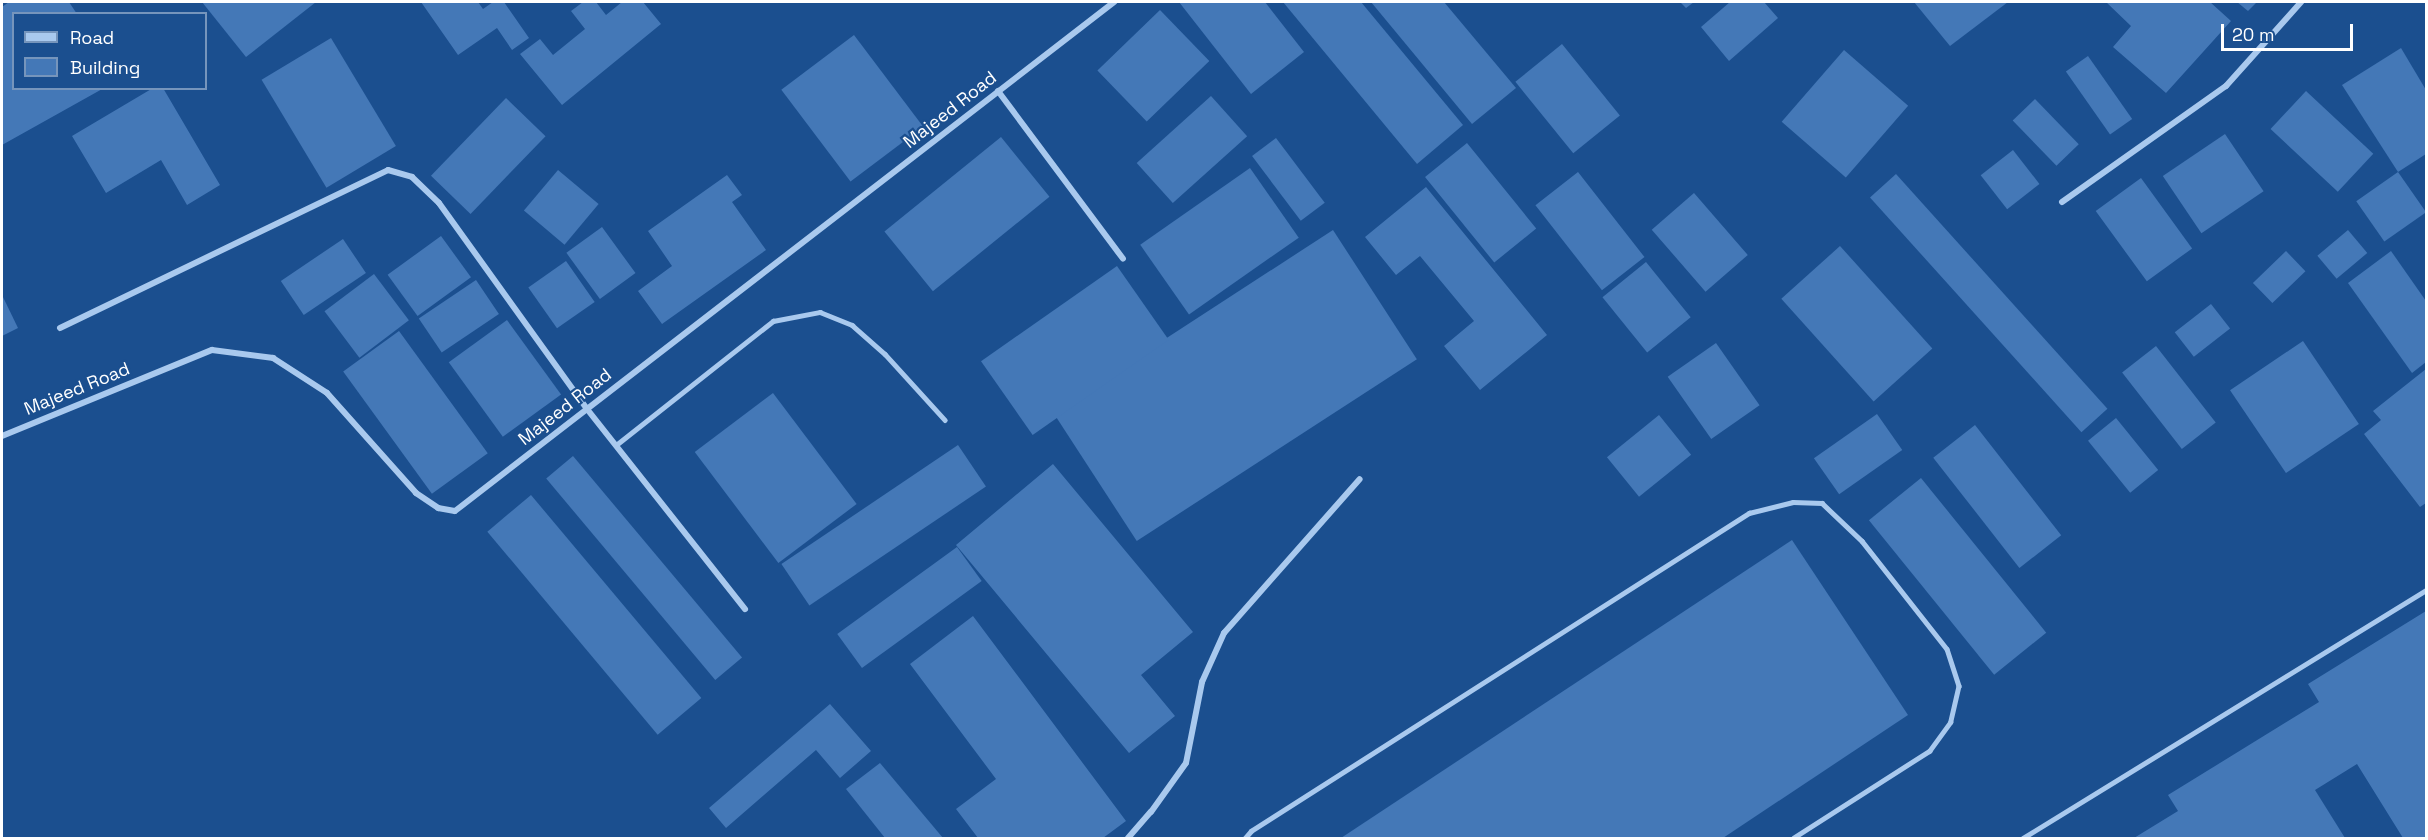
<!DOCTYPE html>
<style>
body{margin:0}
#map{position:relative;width:2428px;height:840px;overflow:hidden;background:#1b4f8f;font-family:"Space Grotesk",sans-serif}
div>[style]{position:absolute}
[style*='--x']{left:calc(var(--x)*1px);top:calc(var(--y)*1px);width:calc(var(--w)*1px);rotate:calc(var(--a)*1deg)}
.building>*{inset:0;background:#4478b7;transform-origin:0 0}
.service>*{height:4.5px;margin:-2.25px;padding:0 2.25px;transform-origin:2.25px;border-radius:2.25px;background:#a9c9ee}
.minor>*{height:6px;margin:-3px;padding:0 3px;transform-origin:3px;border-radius:3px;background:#a9c9ee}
span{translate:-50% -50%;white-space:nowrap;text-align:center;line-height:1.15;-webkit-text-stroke:4.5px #1b4f8f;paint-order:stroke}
.street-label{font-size:18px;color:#fff}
.frame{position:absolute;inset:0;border:3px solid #fff;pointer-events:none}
.legend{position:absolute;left:12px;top:12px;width:195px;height:78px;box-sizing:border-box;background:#1b4f8f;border:2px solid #7695bc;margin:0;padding:8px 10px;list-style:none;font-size:18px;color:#fff}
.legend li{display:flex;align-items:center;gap:12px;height:30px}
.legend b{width:30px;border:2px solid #7695bc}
.scale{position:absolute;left:2221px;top:24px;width:132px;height:27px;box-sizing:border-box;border:3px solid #fff;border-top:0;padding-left:8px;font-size:18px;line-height:21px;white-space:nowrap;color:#fff;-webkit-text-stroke:4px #1b4f8f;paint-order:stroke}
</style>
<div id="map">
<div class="building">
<div style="clip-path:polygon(9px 2px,69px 2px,77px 14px,14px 14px,14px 88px,104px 88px,2px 145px,2px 7px)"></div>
<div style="clip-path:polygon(202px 2px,316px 2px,246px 57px)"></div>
<div style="clip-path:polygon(421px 2px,478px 2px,483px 9px,493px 2px,504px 2px,529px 38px,512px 50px,497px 28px,458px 55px)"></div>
<div style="clip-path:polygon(583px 2px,596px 2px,606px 15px,622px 2px,643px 2px,661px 24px,562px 105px,520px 54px,540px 39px,553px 55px,585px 29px,571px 11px)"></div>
<div style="clip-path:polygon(1179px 2px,1265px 2px,1304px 52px,1251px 94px)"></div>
<div style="clip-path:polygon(1283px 2px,1361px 2px,1463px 125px,1417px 164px)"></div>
<div style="clip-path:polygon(1371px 2px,1444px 2px,1516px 88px,1472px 124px)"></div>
<div style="clip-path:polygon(1680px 2px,1694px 2px,1686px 8px)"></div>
<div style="clip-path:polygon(1730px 2px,1764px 2px,1778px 18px,1729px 61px,1701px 27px)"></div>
<div style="clip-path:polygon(1914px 2px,2008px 2px,1950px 46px)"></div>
<div style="clip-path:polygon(2106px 2px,2210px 2px,2231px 21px,2166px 93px,2113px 47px,2131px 26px)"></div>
<div style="clip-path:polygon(2237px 2px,2257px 2px,2248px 11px)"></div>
<div style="left:1160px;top:10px;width:71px;height:87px;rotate:46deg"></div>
<div style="left:854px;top:35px;width:115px;height:91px;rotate:53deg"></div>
<div style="left:331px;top:38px;width:126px;height:81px;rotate:59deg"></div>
<div style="left:1562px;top:44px;width:92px;height:60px;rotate:51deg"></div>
<div style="clip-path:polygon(2401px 48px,2426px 90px,2426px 154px,2398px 172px,2342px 85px)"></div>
<div style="left:1844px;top:50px;width:85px;height:95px;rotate:41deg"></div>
<div style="left:2088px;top:56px;width:77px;height:27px;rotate:55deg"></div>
<div style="clip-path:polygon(153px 88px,163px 88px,220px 185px,187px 205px,161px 160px,106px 193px,72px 136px)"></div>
<div style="left:2306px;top:91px;width:92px;height:52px;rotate:43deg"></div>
<div style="left:1211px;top:96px;width:54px;height:100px;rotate:48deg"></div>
<div style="left:506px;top:98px;width:55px;height:108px;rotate:44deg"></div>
<div style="left:2035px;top:99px;width:63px;height:31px;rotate:46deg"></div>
<div style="left:2225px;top:134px;width:69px;height:75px;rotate:56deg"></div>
<div style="left:1001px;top:137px;width:77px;height:150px;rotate:51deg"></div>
<div style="left:1276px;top:138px;width:81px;height:30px;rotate:53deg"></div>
<div style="left:1467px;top:143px;width:110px;height:54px;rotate:51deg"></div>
<div style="left:2013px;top:150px;width:43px;height:41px;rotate:52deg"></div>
<div style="left:1250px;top:168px;width:85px;height:134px;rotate:55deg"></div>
<div style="left:558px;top:170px;width:53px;height:53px;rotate:40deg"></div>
<div style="left:1578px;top:172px;width:108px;height:54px;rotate:52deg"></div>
<div style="left:2398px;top:172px;width:49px;height:51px;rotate:55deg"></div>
<div style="left:1896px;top:174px;width:316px;height:35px;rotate:48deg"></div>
<div style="clip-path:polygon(727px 175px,742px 195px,732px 202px,766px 250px,662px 324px,638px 291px,672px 266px,648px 231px)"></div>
<div style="left:2141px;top:178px;width:87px;height:56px;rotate:54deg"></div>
<div style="clip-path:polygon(1426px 187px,1547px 335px,1480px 390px,1444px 346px,1474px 321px,1420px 256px,1396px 275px,1365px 237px)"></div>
<div style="left:1694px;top:193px;width:82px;height:56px;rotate:49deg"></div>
<div style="left:602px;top:227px;width:57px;height:44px;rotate:54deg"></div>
<div style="left:1333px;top:230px;width:154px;height:334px;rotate:57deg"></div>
<div style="left:2348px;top:230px;width:30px;height:40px;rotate:50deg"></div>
<div style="left:441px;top:236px;width:51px;height:66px;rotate:54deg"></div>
<div style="left:343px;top:239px;width:41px;height:75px;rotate:56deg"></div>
<div style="left:1840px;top:246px;width:138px;height:79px;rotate:48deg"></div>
<div style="left:2286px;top:251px;width:28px;height:46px;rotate:46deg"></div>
<div style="clip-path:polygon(2391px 251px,2426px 301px,2426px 362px,2412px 373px,2348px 283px)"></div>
<div style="left:566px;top:261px;width:50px;height:46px;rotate:55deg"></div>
<div style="left:1646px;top:262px;width:71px;height:56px;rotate:51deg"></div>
<div style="left:1117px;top:266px;width:90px;height:166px;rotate:55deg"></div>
<div style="left:374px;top:274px;width:58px;height:62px;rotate:53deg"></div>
<div style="left:476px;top:280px;width:41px;height:69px;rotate:56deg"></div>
<div style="clip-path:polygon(2px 295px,18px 328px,2px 336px)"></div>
<div style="left:2211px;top:304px;width:31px;height:46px;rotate:52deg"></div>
<div style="left:507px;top:320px;width:92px;height:72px;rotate:54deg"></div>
<div style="left:399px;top:331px;width:151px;height:69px;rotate:54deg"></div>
<div style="left:2303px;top:341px;width:100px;height:88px;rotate:56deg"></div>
<div style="left:1716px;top:343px;width:76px;height:59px;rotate:55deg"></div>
<div style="left:2156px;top:346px;width:97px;height:43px;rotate:52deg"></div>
<div style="clip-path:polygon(2426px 369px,2426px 503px,2420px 507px,2364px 434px,2381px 420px,2373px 411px)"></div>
<div style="left:773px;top:393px;width:139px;height:98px;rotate:53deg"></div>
<div style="left:1877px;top:414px;width:44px;height:77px;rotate:55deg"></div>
<div style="left:1659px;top:415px;width:51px;height:67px;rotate:51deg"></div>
<div style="left:2116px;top:418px;width:67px;height:36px;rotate:51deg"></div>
<div style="left:1975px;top:425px;width:140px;height:53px;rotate:52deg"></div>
<div style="left:958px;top:445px;width:50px;height:213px;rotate:56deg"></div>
<div style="left:573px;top:456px;width:263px;height:35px;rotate:50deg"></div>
<div style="clip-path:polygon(1053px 464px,1193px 632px,1141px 675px,1175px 716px,1129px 753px,956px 545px)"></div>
<div style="left:1921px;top:478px;width:199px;height:67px;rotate:51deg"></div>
<div style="left:531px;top:495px;width:265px;height:57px;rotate:50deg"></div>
<div style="clip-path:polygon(1792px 540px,1908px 715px,1723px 838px,1341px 838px)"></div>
<div style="left:957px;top:547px;width:42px;height:148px;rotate:54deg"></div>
<div style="clip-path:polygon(2426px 611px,2426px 838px,2403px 838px,2357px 764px,2315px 790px,2345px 838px,2134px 838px,2178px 811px,2168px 795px,2319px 702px,2308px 684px)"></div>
<div style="clip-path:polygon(973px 616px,1126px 821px,1103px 838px,978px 838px,956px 809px,996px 779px,910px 664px)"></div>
<div style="clip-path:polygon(830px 704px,871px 751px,840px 778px,816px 750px,726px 828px,709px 808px)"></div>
<div style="clip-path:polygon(880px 763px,943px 838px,885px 838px,846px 789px)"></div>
</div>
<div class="service">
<div style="--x:616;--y:445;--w:200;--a:-38.3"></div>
<div style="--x:773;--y:321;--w:48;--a:-10.8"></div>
<div style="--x:820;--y:312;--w:35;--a:22"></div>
<div style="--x:852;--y:325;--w:44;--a:41.3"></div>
<div style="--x:885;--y:354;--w:89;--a:47.7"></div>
<div style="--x:1245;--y:838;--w:9;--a:-49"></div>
<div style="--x:1251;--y:831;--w:591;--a:-32.56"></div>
<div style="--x:1749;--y:513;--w:45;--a:-14"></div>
<div style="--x:1793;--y:502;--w:29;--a:2"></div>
<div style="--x:1822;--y:503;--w:55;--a:43.5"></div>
<div style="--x:1862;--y:541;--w:137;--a:51.8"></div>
<div style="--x:1947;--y:649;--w:39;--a:72"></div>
<div style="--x:1959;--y:686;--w:37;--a:103"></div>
<div style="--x:1951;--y:722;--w:36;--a:126"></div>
<div style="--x:1930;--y:751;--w:161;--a:147.4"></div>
<div style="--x:2023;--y:838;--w:473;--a:-31.6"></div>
</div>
<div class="minor">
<div style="--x:998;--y:91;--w:209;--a:53.3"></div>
<div style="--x:2062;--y:202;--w:201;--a:-35.3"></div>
<div style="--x:2226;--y:86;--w:113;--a:-48.2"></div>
<div style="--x:60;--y:328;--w:364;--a:-25.7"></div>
<div style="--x:388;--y:170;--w:25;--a:16"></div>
<div style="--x:412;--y:177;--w:37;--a:44"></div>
<div style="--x:439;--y:203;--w:254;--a:54.3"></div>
<div style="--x:587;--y:409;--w:255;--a:51.7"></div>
<div style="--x:2;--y:436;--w:227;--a:-22.3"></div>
<div style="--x:212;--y:350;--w:62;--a:7.5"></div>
<div style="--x:273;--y:358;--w:64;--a:32.9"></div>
<div style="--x:327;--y:393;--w:134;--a:48.3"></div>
<div style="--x:416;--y:493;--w:27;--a:34"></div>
<div style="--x:438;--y:508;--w:17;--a:10"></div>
<div style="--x:455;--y:511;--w:833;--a:-37.68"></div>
<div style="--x:1128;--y:838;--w:35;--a:-49"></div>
<div style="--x:1151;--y:812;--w:60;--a:-54.5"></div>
<div style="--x:1186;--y:763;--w:83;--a:-78.8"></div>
<div style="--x:1202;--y:682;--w:54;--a:-65.8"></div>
<div style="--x:1224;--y:633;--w:205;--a:-48.6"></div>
</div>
<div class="street-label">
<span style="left:950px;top:110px;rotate:-38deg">Majeed Road</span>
<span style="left:77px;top:389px;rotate:-22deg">Majeed Road</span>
<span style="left:565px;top:407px;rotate:-38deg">Majeed Road</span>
</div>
<div class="frame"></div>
<ul class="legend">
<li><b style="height:8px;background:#a9c9ee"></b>Road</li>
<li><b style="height:16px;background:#4478b7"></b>Building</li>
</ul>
<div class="scale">20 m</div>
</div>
